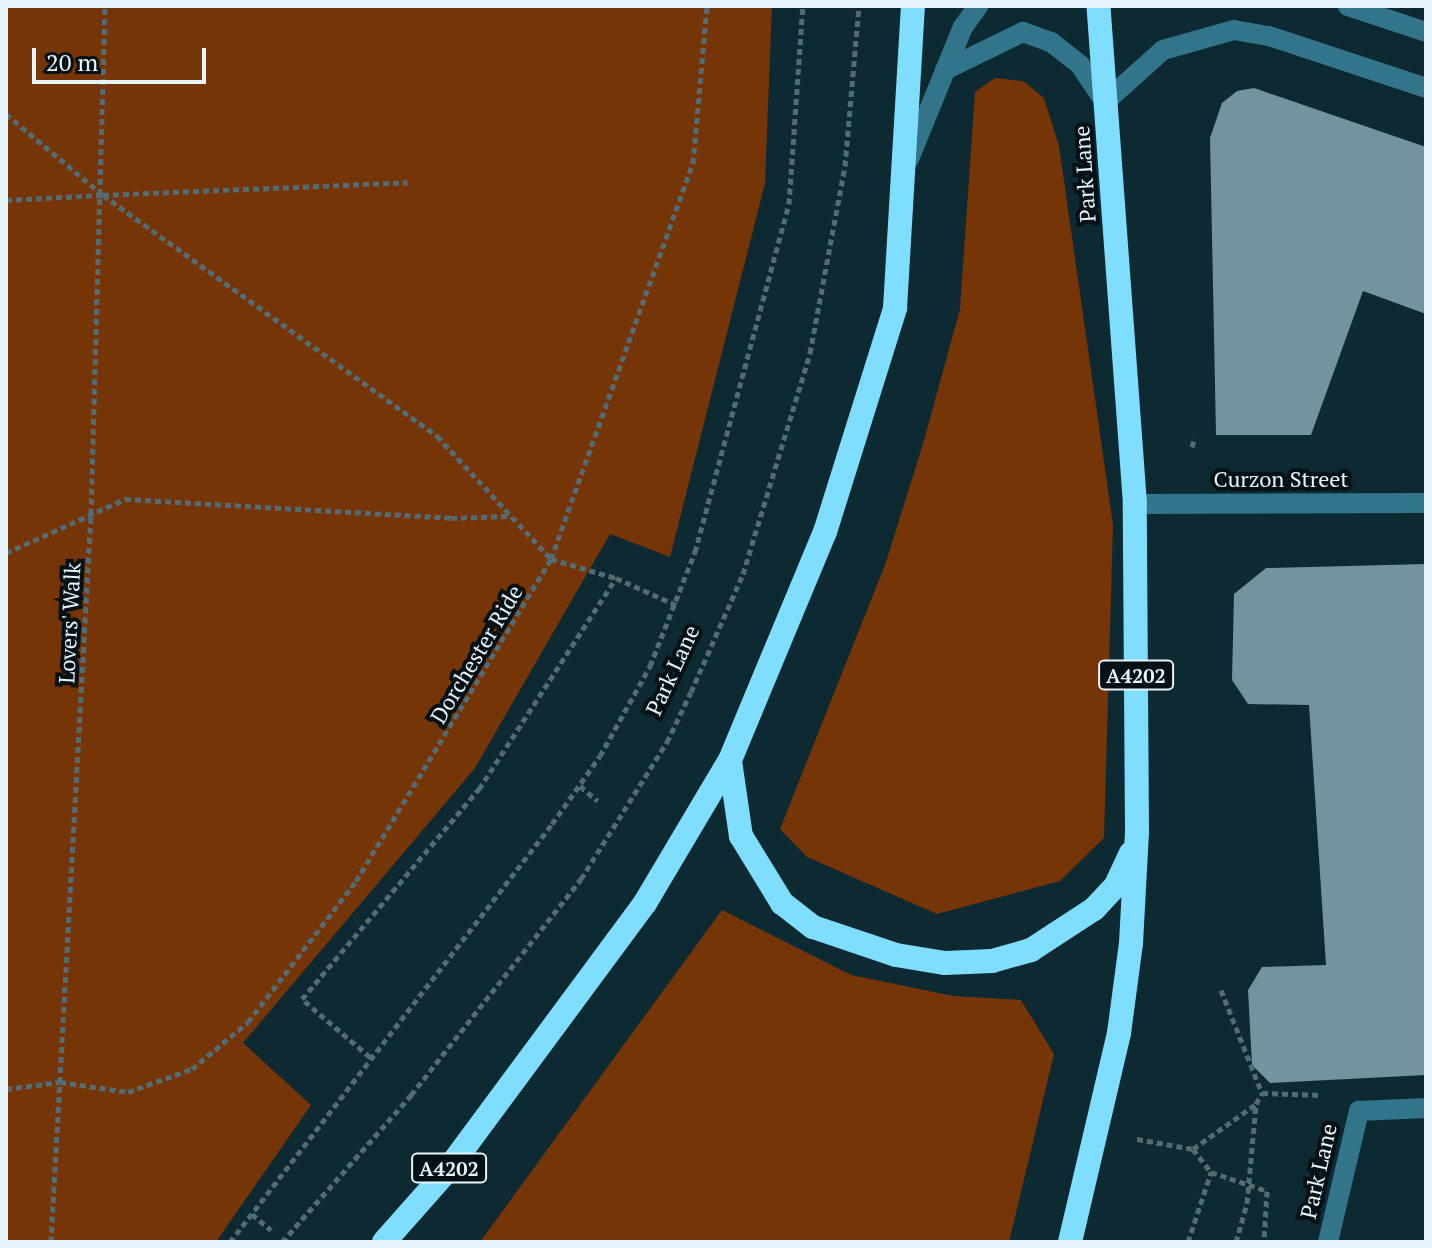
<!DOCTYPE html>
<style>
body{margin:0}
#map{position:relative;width:1432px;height:1248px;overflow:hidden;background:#0d2932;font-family:"PT Serif",serif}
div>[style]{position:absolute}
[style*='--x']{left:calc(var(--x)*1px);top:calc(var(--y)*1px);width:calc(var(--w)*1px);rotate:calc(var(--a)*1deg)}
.green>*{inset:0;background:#753506}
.building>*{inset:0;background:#75939e}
.path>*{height:5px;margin-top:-2.5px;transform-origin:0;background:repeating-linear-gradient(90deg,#536b73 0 6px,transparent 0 10px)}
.minor>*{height:20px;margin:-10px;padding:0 10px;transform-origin:10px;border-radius:10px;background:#32758b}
.highway>*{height:24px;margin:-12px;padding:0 12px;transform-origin:12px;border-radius:12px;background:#7fdefe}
span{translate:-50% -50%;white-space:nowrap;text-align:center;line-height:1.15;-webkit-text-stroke:8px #051014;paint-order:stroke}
.shield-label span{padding:2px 6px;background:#051014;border:2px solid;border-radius:6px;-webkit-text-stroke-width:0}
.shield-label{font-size:20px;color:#e5f5fb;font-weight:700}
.street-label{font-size:22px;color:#e5f5fb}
.frame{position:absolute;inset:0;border:8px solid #e5f5fb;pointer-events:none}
.scale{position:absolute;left:32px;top:48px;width:174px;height:36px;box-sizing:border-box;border:4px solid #e5f5fb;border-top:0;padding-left:10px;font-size:24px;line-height:28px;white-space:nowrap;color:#e5f5fb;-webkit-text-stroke:6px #051014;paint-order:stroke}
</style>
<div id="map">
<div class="green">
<div style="clip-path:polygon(6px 6px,772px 6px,765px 183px,670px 557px,610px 534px,475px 768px,243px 1043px,311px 1105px,216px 1242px,6px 1242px)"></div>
<div style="clip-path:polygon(995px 78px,1023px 81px,1044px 98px,1059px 146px,1113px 525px,1104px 838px,1060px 881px,937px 914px,807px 857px,780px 829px,885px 565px,923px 444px,960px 309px,975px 92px)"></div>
<div style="clip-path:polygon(722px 910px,851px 975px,953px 996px,1021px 1000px,1054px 1054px,1009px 1242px,480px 1242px)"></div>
</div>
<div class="building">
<div style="clip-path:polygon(1254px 88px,1426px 147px,1426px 314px,1363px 291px,1311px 435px,1216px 435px,1210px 138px,1222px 103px,1237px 91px)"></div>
<div style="clip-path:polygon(1426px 564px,1426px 1075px,1270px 1083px,1252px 1065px,1248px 990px,1262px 967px,1326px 965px,1309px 705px,1248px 704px,1232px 680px,1234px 594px,1266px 568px)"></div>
</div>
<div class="path">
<div style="--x:6;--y:114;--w:126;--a:39.9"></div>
<div style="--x:103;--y:195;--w:305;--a:-2.4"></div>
<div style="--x:6;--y:200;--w:97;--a:-3"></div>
<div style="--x:103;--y:195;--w:412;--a:35.8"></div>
<div style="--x:437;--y:436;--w:168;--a:47.2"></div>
<div style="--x:551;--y:559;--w:68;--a:16.3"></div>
<div style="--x:1192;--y:447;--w:10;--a:-73"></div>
<div style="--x:6;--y:553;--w:131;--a:-24.4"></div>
<div style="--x:125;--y:499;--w:327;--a:3.3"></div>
<div style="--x:451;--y:518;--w:56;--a:-2"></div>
<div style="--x:580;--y:786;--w:23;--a:40"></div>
<div style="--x:1221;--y:990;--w:111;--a:68.3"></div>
<div style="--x:370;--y:1057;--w:89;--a:-139.5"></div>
<div style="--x:302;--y:999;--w:275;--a:-49.9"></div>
<div style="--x:479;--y:789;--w:252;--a:-57"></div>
<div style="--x:616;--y:578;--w:66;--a:24.2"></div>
<div style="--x:6;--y:1089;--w:54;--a:-7.4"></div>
<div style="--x:60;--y:1082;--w:69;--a:8.4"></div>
<div style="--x:128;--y:1092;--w:68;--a:-19.8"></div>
<div style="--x:192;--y:1069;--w:73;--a:-40"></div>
<div style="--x:248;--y:1022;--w:178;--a:-52.5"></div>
<div style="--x:356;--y:881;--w:376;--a:-58.8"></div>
<div style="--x:551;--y:559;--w:421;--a:-70.3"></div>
<div style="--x:693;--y:163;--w:158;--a:-84.9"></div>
<div style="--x:1137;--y:1139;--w:57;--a:10.1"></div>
<div style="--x:1193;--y:1149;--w:77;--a:-35.5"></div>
<div style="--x:1256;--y:1104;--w:13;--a:-61"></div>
<div style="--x:1262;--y:1093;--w:59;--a:1.9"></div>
<div style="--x:1193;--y:1149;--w:29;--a:52"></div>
<div style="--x:252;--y:1214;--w:25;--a:40"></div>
<div style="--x:51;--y:1242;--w:729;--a:-86.86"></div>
<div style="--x:91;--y:514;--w:508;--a:-88.42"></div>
<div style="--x:230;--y:1242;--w:528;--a:-52.39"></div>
<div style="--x:552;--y:824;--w:83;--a:-54.8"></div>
<div style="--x:600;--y:756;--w:103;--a:-60.9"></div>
<div style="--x:650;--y:666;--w:123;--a:-68.5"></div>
<div style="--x:695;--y:552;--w:360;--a:-74.9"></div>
<div style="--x:789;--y:204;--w:198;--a:-86"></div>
<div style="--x:282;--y:1242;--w:196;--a:-48.7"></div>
<div style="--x:411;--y:1095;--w:275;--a:-51.8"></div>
<div style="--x:581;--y:879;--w:162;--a:-57.9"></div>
<div style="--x:667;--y:742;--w:55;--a:-64.4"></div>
<div style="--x:691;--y:692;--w:129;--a:-66.2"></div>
<div style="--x:743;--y:574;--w:231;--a:-73.1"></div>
<div style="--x:810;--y:353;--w:190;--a:-79.4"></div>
<div style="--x:845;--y:166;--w:161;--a:-85"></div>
<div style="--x:1188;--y:1242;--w:74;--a:-71.8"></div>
<div style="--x:1211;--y:1172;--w:59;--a:18.7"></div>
<div style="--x:1267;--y:1191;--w:51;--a:93.4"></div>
<div style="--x:1236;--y:1242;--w:41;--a:-74.2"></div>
<div style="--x:1247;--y:1203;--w:98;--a:-84.8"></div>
</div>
<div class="minor">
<div style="--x:1348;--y:6;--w:82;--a:18.4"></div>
<div style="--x:945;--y:70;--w:87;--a:-26"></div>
<div style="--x:1023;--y:32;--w:30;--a:20"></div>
<div style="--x:1051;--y:42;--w:37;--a:38"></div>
<div style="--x:1080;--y:65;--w:45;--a:56"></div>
<div style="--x:1105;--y:102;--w:78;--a:-41.9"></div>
<div style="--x:1163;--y:50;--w:74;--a:-15.7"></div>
<div style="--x:1234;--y:30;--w:36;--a:10"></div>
<div style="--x:1269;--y:36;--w:165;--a:18.3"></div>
<div style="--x:909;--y:159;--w:143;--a:-67.8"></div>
<div style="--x:963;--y:27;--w:26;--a:-54"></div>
<div style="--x:1135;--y:504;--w:291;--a:-0.2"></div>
<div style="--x:1328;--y:1242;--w:135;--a:-76.7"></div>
<div style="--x:1359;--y:1111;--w:67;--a:-2.6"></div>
</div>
<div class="highway">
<div style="--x:730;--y:761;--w:76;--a:81.7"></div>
<div style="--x:741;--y:836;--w:79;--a:58.5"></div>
<div style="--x:782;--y:903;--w:39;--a:38"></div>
<div style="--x:813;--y:927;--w:88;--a:18.6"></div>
<div style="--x:896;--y:955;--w:50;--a:9.3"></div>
<div style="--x:945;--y:963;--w:47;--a:-2.4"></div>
<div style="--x:992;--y:961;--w:41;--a:-15.8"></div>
<div style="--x:1031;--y:950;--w:75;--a:-33.1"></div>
<div style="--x:1094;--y:909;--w:33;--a:-47"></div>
<div style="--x:1116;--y:885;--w:35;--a:-65"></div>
<div style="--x:384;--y:1242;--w:94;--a:-48.5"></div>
<div style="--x:446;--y:1172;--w:335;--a:-53.5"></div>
<div style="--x:645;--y:903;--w:166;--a:-59.3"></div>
<div style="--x:730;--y:760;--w:247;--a:-67.4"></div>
<div style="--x:825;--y:532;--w:235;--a:-72.6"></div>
<div style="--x:895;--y:308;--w:303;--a:-86.6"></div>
<div style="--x:1070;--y:1242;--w:215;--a:-76.8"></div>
<div style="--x:1119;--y:1033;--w:91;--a:-82.4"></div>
<div style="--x:1131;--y:943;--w:112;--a:-86.9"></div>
<div style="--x:1137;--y:831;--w:327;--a:-90.4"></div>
<div style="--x:1135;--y:504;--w:499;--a:-94.2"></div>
</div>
<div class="shield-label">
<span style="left:1136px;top:675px">A4202</span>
<span style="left:449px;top:1168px">A4202</span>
</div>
<div class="street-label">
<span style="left:1084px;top:174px;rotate:-94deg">Park Lane</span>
<span style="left:1281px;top:479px">Curzon Street</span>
<span style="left:69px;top:623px;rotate:-87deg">Lovers' Walk</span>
<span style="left:476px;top:654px;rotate:-59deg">Dorchester Ride</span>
<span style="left:672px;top:670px;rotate:-65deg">Park Lane</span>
<span style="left:1318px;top:1171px;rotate:-77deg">Park Lane</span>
</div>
<div class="frame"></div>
<div class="scale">20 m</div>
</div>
